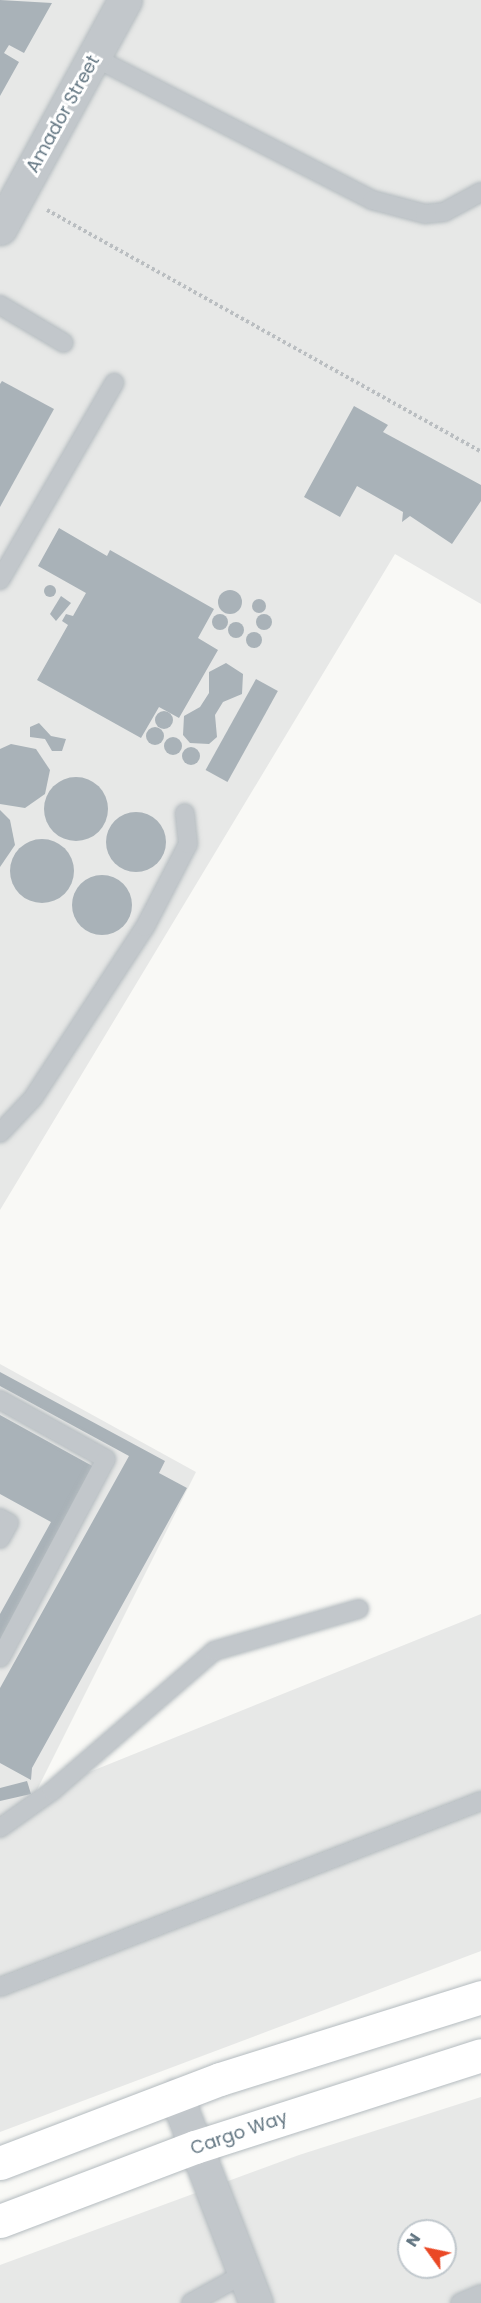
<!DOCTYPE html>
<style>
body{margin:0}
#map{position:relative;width:481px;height:2303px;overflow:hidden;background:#f9f9f6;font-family:Poppins,sans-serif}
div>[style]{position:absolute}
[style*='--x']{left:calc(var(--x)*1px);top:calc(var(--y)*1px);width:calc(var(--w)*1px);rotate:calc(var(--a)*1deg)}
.built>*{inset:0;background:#e7e8e7}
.building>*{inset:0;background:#a9b2b8;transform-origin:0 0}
.round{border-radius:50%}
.path>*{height:4px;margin-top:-2px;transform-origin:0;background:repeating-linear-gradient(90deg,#babec1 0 3px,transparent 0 6px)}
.roads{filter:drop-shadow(0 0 2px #b4bbbf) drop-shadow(0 0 2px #b4bbbf)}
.lane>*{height:18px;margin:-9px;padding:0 9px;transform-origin:9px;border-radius:9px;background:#c2c7cb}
.street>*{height:33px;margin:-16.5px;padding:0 16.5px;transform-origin:16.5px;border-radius:16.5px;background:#c2c7cb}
.secondary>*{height:33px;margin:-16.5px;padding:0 16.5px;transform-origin:16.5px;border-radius:16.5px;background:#fff}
span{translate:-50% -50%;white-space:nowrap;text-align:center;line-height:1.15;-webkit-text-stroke:6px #fff;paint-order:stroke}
.street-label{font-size:18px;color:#637682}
.north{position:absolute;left:397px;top:2219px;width:60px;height:60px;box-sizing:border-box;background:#fff;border:2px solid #c1c8cd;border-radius:50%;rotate:303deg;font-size:16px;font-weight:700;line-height:24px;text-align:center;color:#637682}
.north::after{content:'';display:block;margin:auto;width:21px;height:27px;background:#ea4825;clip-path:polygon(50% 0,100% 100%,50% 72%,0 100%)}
</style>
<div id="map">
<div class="built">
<div style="clip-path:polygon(0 0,481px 0,481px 604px,395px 554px,0 1210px)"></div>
<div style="clip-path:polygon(0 1364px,196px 1472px,35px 1794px,481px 1614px,481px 1951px,0 2132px)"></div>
<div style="clip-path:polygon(evenodd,481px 2097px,481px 2303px,0 2303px,0 2265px,299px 2155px,481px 2097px,409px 2231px,445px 2231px,445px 2267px,409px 2267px,409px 2231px)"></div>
</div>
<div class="building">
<div style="clip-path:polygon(0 0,52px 3px,24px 53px,9px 45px,4px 53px,19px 62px,0 96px)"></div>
<div style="clip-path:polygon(2px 381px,54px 409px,0 507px,0 384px)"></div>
<div style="clip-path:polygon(354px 406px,388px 425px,383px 432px,481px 485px,481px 501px,452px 544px,410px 516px,402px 522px,403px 512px,357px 486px,340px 517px,304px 497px)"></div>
<div style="clip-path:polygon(59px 528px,107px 556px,110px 550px,214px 609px,198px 638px,218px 650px,179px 718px,159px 707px,141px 738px,37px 680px,68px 625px,62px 621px,66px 614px,73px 616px,86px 593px,38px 566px)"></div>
<div class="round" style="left:44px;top:585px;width:12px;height:12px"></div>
<div class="round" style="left:218px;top:590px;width:24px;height:24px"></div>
<div style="clip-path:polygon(61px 596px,71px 603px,56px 621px,50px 614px)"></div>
<div class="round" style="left:252px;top:599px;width:14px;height:14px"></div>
<div class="round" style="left:212px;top:614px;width:16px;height:16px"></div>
<div class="round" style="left:256px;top:614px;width:16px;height:16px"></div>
<div class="round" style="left:228px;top:622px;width:16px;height:16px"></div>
<div class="round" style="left:246px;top:632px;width:16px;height:16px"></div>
<div style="clip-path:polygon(226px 663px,243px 674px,242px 694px,223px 702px,215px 715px,217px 737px,209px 744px,190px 743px,183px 735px,184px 716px,200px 707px,209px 693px,209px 672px)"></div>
<div style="left:256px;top:679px;width:25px;height:104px;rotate:29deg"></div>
<div class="round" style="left:155px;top:711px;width:18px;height:18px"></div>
<div style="clip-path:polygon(39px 723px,51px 736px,66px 739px,62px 751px,52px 751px,45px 739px,30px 737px,30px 727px)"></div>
<div class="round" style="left:146px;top:727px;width:18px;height:18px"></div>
<div class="round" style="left:164px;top:737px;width:18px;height:18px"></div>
<div style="clip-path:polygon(11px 744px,36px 749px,50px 770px,45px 794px,25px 808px,0 804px,0 749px)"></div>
<div class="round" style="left:182px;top:747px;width:18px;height:18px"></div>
<div class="round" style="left:44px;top:777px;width:64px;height:64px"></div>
<div style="clip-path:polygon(0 810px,10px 820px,15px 845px,0 867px)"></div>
<div class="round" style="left:106px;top:812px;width:60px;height:60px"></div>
<div class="round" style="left:10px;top:839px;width:64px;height:64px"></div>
<div class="round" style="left:72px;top:875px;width:60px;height:60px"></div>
<div style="clip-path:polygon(0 1372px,165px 1461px,159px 1473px,187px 1488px,32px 1768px,31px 1780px,0 1763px,0 1688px,129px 1456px,0 1386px)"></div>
<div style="clip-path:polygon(0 1415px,96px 1468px,0 1643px,0 1614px,51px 1522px,0 1494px)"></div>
<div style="clip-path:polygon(27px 1781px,31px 1794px,0 1801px,0 1788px)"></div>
</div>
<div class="path">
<div style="--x:47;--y:210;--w:497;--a:29.1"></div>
</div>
<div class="roads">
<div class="lane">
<div style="--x:94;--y:57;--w:313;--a:27.2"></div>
<div style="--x:372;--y:200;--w:55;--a:14.8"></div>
<div style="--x:425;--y:214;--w:19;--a:-6"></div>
<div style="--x:444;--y:212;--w:42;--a:-28.4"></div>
<div style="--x:0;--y:305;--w:74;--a:30.7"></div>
<div style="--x:0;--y:580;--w:228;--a:-59.9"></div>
<div style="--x:0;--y:1133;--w:48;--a:-46.7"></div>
<div style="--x:33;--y:1098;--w:204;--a:-56.8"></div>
<div style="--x:145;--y:927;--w:93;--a:-62.6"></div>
<div style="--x:188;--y:844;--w:31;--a:-96"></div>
<div style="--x:0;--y:1400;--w:121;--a:29.1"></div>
<div style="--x:106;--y:1459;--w:225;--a:118"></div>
<div style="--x:0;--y:1518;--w:10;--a:29"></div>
<div style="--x:9;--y:1523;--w:18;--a:119"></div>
<div style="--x:0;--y:1828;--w:64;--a:-35.4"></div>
<div style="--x:52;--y:1791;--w:214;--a:-40.8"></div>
<div style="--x:214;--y:1651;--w:151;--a:-16.2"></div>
<div style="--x:0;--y:1987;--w:516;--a:-21.14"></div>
<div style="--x:191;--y:2303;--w:60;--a:-28.7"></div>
<div style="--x:460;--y:2303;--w:23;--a:-23"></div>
</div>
<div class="street">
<div style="--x:0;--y:228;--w:260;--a:-61.3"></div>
<div style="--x:176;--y:2095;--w:223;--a:69"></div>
</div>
<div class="secondary">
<div style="--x:0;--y:2163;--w:235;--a:-20.9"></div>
<div style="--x:220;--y:2079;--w:274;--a:-17.4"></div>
<div style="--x:0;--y:2221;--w:209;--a:-20.8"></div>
<div style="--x:195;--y:2147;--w:300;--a:-17.8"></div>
</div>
</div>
<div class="street-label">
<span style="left:63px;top:114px;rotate:-61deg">Amador Street</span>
<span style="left:239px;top:2133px;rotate:-19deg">Cargo Way</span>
</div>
<div class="north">N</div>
</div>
